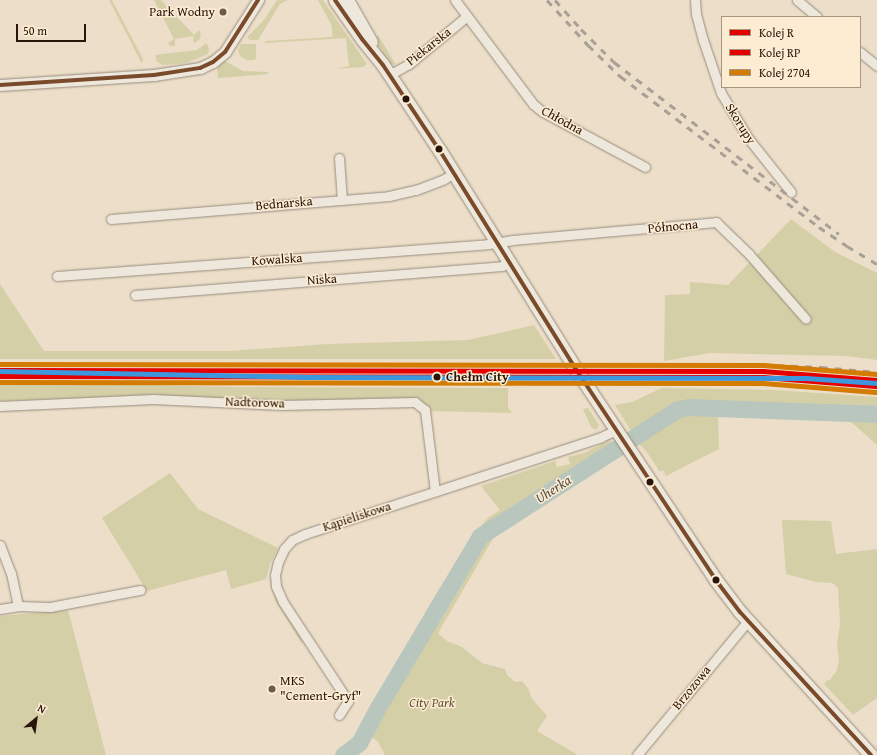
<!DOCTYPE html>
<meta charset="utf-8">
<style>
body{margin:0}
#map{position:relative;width:877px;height:755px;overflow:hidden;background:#ecdec8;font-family:"Gentium Book Plus",serif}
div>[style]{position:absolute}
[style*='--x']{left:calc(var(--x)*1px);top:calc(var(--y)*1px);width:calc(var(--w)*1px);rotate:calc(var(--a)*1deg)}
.green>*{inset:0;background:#d5cfa7}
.river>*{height:17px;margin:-8.5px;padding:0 8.5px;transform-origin:8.5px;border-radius:8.5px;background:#b8c6be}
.roads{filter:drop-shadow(0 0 1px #978c7f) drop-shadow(0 0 1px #978c7f)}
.minor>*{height:9px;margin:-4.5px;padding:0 4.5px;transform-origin:4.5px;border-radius:4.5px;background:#eee7dc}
.tertiary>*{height:11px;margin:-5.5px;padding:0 5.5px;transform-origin:5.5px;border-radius:5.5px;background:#eee7dc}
.secondary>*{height:13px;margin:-6.5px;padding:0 6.5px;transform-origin:6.5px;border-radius:6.5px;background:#eee7dc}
.rail>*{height:3px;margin-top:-1.5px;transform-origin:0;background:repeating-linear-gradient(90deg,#a8a097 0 7px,transparent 0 14px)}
.bus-1>*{height:4px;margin:-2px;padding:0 2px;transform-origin:2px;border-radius:2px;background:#7a4b2a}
.rail-1>*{height:5px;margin:-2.5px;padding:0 2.5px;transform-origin:2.5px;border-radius:2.5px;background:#e50000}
.rail-2>*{height:5px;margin:-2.5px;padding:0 2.5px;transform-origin:2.5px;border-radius:2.5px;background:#e50000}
.rail-3>*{height:5px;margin:-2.5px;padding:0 2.5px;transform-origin:2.5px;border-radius:2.5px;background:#d47b02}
.rail-4>*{height:5px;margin:-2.5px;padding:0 2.5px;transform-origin:2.5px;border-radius:2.5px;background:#d47b02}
.rail-5>*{height:5px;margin:-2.5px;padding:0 2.5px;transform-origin:2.5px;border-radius:2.5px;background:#3c97dd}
.dots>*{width:11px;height:11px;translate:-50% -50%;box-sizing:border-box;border:2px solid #fcecd2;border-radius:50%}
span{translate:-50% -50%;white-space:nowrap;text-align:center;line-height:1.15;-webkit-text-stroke:3px #fcecd2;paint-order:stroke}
.poi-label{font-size:13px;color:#2a150a}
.right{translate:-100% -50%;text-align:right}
.left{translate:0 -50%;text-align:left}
.street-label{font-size:13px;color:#2a150a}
.stop-label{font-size:13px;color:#2a150a;font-weight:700}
.park-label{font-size:13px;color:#605238;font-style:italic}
.water-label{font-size:14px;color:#544f47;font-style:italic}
.legend{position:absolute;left:721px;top:16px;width:140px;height:72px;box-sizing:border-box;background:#fcecd2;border:1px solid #a89682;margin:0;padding:5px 7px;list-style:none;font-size:12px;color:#2a150a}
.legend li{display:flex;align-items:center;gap:8px;height:20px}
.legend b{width:20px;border:1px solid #a89682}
.north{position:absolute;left:16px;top:699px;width:40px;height:40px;-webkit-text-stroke:3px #fcecd2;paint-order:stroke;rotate:29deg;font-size:11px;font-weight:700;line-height:16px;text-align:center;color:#2a150a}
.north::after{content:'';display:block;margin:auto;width:14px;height:18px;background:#2a150a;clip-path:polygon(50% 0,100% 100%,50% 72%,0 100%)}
.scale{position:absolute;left:16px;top:24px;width:70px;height:18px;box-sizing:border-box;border:2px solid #2a150a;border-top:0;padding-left:5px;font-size:12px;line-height:14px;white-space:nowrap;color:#2a150a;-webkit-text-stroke:3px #fcecd2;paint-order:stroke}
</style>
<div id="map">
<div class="green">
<div style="clip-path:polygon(109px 0,112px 0,143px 59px,142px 64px)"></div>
<div style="clip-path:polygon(154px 0,161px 0,194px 35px,199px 30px,201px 35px,199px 40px,194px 43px,193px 36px,175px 39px,175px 46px,170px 46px,168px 43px,174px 39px)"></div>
<div style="clip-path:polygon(277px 0,288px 0,280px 4px,258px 40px,250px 40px,247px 37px,264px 20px)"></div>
<div style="clip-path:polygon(318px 0,323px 0,367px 64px,363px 67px,334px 69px,349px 66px,346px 38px,265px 43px,266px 41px,333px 37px,331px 24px)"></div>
<div style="clip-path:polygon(378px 35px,396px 65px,389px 63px,374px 39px)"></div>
<div style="clip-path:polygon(205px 44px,207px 44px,209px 48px,208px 54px,186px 63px,163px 65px,157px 62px,155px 55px,197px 50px)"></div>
<div style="clip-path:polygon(241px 44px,256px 44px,256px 57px,255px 60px,247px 60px,240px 56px,238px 50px)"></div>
<div style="clip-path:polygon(225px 61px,243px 71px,268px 72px,269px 74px,218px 78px,217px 66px)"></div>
<div style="clip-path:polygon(791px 219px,835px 252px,877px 273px,877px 360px,847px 356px,710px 353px,664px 361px,665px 295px,690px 294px,690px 282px,728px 285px)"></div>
<div style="clip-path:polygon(0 284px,44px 351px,230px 351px,327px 344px,468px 340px,534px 325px,556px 359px,0 359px)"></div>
<div style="clip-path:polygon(0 382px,240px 387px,508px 388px,508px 408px,512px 413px,428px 411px,415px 402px,281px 403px,153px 397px,0 401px)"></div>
<div style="clip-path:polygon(662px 388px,774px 390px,877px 397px,877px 445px,850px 421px,718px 415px,719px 449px,666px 476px,663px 470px,660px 472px,646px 451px,639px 444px,615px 405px,632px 402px)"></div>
<div style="clip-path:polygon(588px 408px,599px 425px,596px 430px,591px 427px,583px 409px)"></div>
<div style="clip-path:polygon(610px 440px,617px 451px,509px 523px,511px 525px,494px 537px,438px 633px,447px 641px,462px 647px,482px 663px,505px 669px,507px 675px,515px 682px,522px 681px,528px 688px,532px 699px,547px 716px,537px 731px,578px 755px,385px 755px,378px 742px,359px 727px,436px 594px,473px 535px,488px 518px,500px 510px,481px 486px,555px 461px,557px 467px,570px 464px,568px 457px,584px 453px)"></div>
<div style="clip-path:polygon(170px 473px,198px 509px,278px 548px,270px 564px,266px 579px,231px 589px,226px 570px,147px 591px,102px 518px)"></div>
<div style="clip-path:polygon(782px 520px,831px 521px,836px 554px,877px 549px,877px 698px,853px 715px,824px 684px,826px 681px,830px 680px,837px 670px,839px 659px,837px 646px,840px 623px,838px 588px,832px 583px,816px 582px,786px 574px)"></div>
<div style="clip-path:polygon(270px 585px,279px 602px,303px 640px,302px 644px,276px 602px)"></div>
<div style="clip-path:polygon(68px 610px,106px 755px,0 755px,0 616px)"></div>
</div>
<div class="river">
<div style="--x:343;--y:755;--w:20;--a:-37"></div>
<div style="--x:359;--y:743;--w:38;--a:-62"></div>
<div style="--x:377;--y:709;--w:201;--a:-59.2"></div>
<div style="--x:480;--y:536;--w:235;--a:-32.7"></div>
<div style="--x:678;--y:409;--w:11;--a:-10"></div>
<div style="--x:689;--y:407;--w:188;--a:2.1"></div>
</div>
<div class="roads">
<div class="minor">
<div style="--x:455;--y:0;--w:130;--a:53.1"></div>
<div style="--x:533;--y:104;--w:13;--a:39"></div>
<div style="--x:543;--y:112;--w:116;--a:28.3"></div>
<div style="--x:695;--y:0;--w:14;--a:86"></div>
<div style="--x:696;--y:14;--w:27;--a:75"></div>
<div style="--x:703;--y:40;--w:56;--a:71.2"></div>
<div style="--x:721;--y:93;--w:52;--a:59"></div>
<div style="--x:748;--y:138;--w:69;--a:51.5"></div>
<div style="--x:797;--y:0;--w:26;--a:40"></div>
<div style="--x:860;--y:52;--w:22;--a:39"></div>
<div style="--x:389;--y:75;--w:23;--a:-29"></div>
<div style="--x:409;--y:64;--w:75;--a:-39.6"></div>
<div style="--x:339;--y:158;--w:42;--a:85.9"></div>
<div style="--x:111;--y:219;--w:279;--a:-4.7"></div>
<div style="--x:389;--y:196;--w:28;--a:-13"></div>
<div style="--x:416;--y:190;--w:30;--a:-21"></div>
<div style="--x:444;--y:179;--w:12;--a:-31"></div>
<div style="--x:57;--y:276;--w:432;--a:-4.2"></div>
<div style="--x:488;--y:244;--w:24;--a:-9"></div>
<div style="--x:512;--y:240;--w:205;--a:-5"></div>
<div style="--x:716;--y:222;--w:46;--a:44.1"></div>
<div style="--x:749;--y:254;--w:86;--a:48.8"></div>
<div style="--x:135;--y:295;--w:368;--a:-4.5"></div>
<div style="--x:502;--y:266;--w:8;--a:-30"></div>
<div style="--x:0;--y:406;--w:153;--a:-2.6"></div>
<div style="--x:153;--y:399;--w:129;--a:2.7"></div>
<div style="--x:282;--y:405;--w:133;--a:-1.3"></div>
<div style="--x:415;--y:402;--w:13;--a:39"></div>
<div style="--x:425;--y:410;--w:82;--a:83"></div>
<div style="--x:0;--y:545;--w:30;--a:69"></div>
<div style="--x:11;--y:573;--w:34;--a:78"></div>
<div style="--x:0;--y:609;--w:18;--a:-9"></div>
<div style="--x:18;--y:606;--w:32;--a:2"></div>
<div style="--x:50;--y:607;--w:92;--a:-10.7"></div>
<div style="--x:339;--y:715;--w:17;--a:-57"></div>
<div style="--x:348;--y:701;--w:118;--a:-123.3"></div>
<div style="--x:283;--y:602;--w:17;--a:-114"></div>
<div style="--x:276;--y:586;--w:11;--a:-95"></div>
<div style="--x:275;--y:575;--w:13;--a:-77"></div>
<div style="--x:278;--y:562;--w:14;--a:-65"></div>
<div style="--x:284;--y:549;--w:12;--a:-48"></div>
<div style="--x:292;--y:540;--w:14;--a:-25"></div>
<div style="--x:305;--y:534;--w:311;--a:-18.1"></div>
<div style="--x:601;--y:437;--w:17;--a:-25"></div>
<div style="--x:637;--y:755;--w:174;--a:-50.4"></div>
</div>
<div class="tertiary">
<div style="--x:0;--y:85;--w:154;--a:-3.7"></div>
<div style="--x:154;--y:75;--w:47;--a:-8.7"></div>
<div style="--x:200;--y:68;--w:14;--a:-25"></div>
<div style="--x:213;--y:62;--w:16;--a:-40"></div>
<div style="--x:225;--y:52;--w:62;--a:-57.6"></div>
</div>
<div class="secondary">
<div style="--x:335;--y:0;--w:47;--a:55.3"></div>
<div style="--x:362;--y:39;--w:33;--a:51"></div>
<div style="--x:383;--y:65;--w:103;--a:56.5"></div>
<div style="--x:440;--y:151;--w:259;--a:58.1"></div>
<div style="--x:577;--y:371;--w:250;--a:56.4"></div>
<div style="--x:715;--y:579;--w:41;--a:52.9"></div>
<div style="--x:740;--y:612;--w:194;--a:47.5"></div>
<div style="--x:347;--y:0;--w:48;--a:60.3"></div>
</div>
</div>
<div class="rail">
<div style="--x:547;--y:0;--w:61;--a:47.7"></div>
<div style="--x:588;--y:45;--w:45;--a:44.1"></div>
<div style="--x:620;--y:76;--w:250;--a:37.2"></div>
<div style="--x:819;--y:227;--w:34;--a:34"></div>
<div style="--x:847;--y:246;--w:35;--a:31"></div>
<div style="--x:555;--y:0;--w:39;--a:48"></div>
<div style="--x:581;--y:29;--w:47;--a:45"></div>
<div style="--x:614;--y:62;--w:283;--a:37.4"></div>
<div style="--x:0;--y:364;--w:749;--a:0"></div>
<div style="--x:749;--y:364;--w:72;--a:2.4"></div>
<div style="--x:821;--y:367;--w:56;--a:5.1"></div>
</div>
<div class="bus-1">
<div style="--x:335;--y:0;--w:47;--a:55.3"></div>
<div style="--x:362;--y:39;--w:33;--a:51"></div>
<div style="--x:383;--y:65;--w:103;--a:56.5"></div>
<div style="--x:440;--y:151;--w:259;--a:58.1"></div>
<div style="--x:577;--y:371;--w:250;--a:56.4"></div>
<div style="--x:715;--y:579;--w:41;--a:52.9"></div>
<div style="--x:740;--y:612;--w:194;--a:47.5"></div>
<div style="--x:0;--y:85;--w:154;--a:-3.7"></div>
<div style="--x:154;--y:75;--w:47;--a:-8.7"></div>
<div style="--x:200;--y:68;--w:14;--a:-25"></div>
<div style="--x:213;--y:62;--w:16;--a:-40"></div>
<div style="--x:225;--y:52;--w:62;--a:-57.6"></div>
</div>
<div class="rail-1">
<div style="--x:0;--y:370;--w:763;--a:0.08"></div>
<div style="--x:763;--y:371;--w:114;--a:4.5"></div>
</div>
<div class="rail-2">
<div style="--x:0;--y:376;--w:763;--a:0.08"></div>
<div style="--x:763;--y:377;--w:113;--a:4.6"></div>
</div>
<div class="rail-3">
<div style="--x:0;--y:364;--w:763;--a:0.08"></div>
<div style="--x:763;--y:365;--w:114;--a:4.5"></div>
</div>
<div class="rail-4">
<div style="--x:0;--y:382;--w:763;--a:0.08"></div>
<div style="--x:763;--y:383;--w:113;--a:4.6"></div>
</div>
<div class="rail-5">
<div style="--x:0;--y:371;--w:301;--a:1.1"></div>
<div style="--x:301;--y:377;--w:505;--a:0.11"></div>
<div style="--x:806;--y:378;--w:71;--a:4"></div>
</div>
<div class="dots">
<div style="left:223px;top:12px;background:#6e5b4c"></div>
<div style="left:406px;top:99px;background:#2a150a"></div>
<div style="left:439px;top:149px;background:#2a150a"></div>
<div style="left:437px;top:377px;background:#2a150a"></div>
<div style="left:650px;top:482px;background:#2a150a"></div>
<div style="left:716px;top:580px;background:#2a150a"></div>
<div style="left:272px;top:689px;background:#6e5b4c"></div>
</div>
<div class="poi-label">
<span class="right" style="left:215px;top:12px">Park Wodny</span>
<span class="left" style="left:280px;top:689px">MKS<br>"Cement-Gryf"</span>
</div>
<div class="street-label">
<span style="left:429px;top:47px;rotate:-38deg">Piekarska</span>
<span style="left:562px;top:121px;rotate:29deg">Chłodna</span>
<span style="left:740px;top:124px;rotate:58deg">Skorupy</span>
<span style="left:284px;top:204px;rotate:-5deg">Bednarska</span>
<span style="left:673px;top:227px;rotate:-5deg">Północna</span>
<span style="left:277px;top:260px;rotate:-4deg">Kowalska</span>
<span style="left:322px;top:280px;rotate:-4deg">Niska</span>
<span style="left:255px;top:403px;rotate:2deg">Nadtorowa</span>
<span style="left:357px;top:517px;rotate:-18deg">Kąpieliskowa</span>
<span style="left:692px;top:688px;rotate:-51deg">Brzozowa</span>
</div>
<div class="stop-label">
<span class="left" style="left:446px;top:377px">Chełm City</span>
</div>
<div class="park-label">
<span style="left:432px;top:703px">City Park</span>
</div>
<div class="water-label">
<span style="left:553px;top:489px;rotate:-33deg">Uherka</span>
</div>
<ul class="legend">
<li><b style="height:5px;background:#e50000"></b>Kolej R</li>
<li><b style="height:5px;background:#e50000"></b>Kolej RP</li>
<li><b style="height:5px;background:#d47b02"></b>Kolej 2704</li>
</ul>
<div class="north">N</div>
<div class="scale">50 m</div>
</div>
